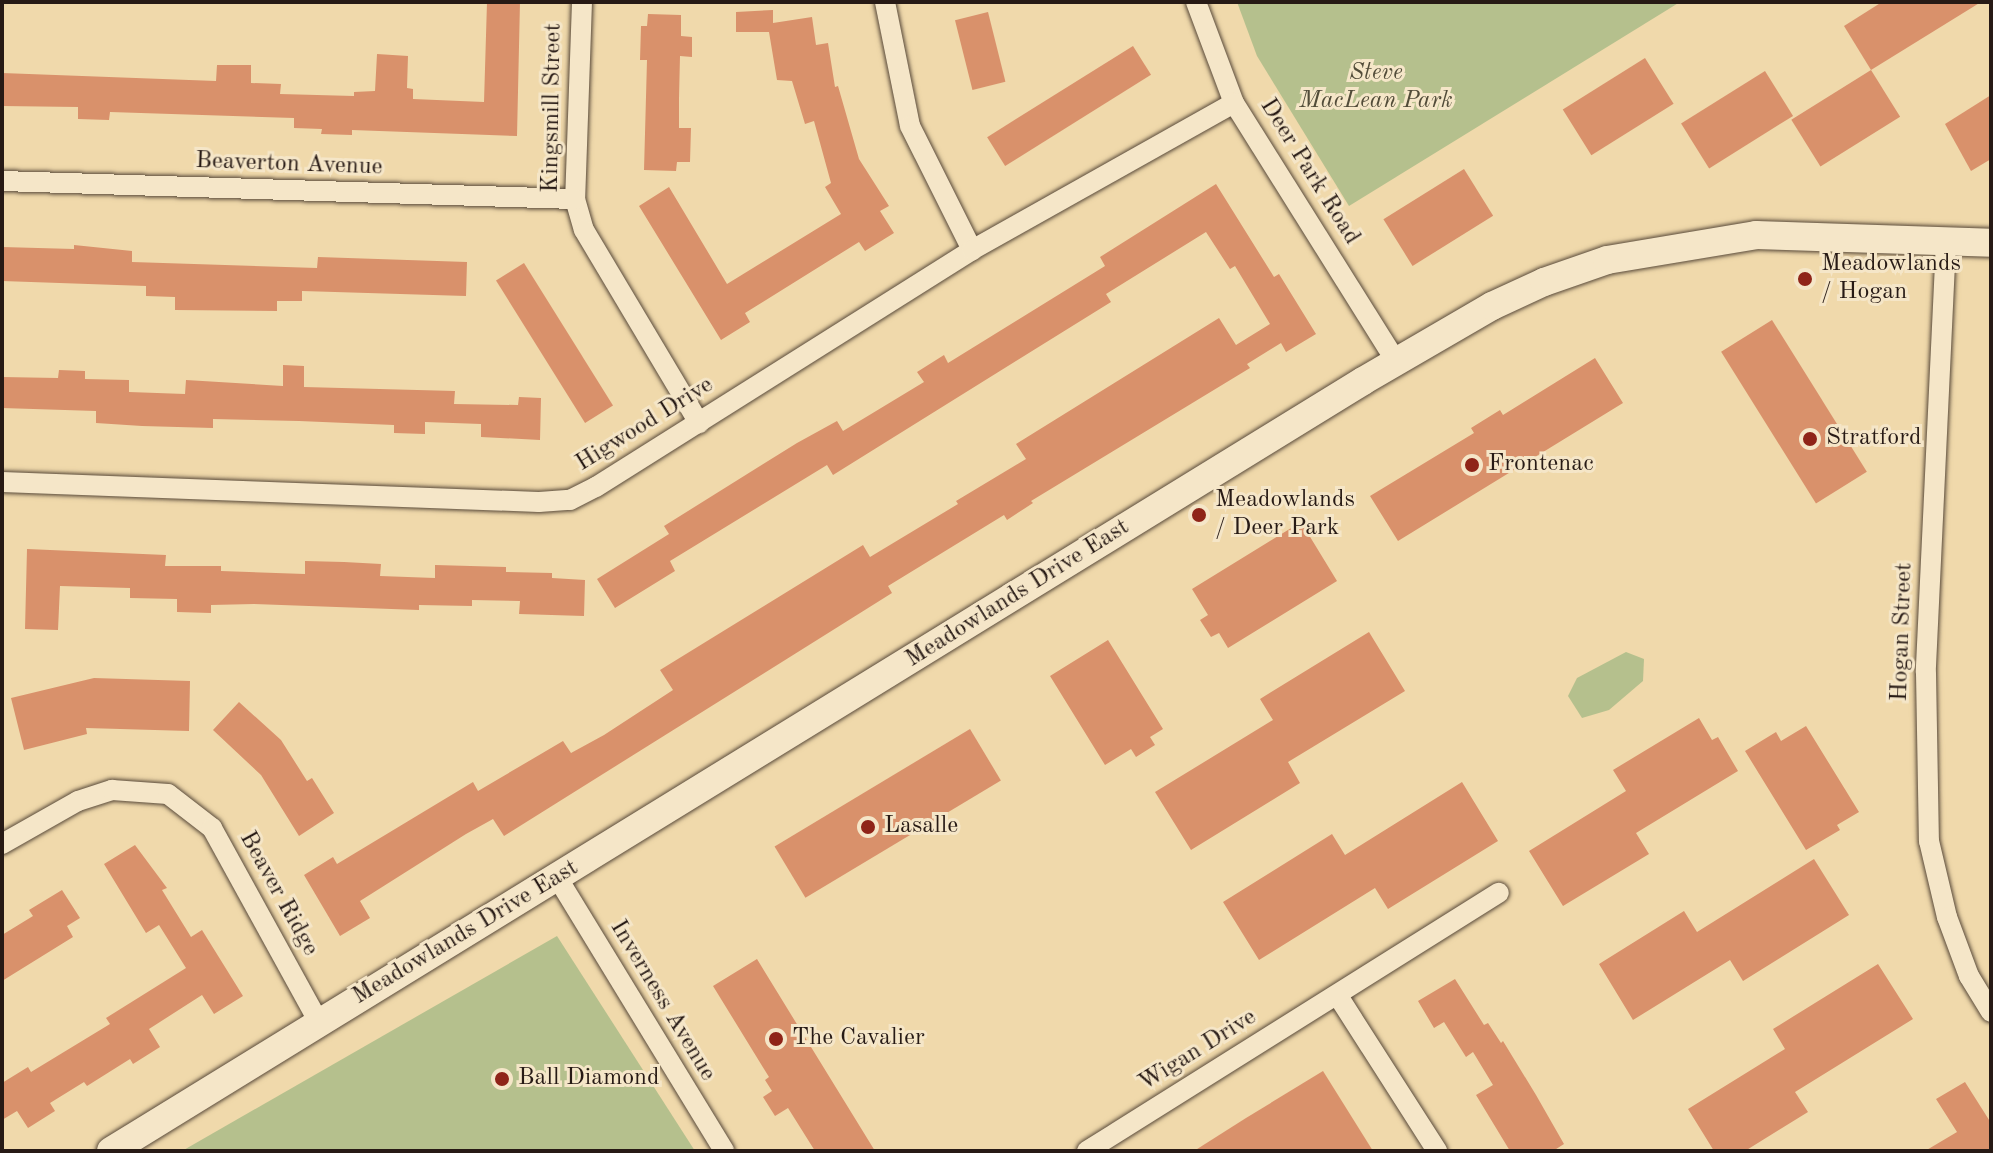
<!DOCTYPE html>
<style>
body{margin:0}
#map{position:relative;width:1993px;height:1153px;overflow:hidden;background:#f0d9ab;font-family:"Old Standard TT",serif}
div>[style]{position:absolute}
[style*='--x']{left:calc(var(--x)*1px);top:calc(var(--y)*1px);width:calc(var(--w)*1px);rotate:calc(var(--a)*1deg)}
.green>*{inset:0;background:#b5c08d}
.building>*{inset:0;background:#d9916b;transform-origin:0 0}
.roads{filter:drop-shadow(0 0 2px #594a3a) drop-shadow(0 0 2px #594a3a)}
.minor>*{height:20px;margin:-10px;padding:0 10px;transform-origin:10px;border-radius:10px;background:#f5e6c8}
.secondary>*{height:28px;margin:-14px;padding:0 14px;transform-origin:14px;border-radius:14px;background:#f5e6c8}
.dots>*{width:22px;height:22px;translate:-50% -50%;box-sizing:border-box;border:4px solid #f5e6c8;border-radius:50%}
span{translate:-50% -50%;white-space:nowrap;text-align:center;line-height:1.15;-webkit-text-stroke:6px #f5e6c8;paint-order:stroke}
.park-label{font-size:24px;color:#524c39;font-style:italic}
.street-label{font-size:24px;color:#271a15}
.poi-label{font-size:24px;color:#271a15}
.left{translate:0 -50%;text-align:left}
.frame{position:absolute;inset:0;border:4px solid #271a15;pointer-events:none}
</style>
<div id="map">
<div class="green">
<div style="clip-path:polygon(1237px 2px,1680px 2px,1349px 206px,1257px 56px)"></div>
<div style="clip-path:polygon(1626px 652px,1644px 659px,1643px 681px,1609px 710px,1582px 718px,1568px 696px,1577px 678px)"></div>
<div style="clip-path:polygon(557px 936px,695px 1151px,182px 1151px)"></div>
</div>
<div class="building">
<div style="clip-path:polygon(487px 2px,520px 2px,517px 136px,352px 130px,352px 135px,321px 134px,322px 129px,294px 128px,294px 118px,110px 112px,109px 120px,78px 119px,78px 107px,2px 106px,2px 73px,216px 81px,217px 65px,251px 65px,251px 83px,281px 84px,280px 94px,354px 96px,354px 92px,375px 91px,377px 54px,408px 56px,407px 88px,413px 89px,413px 99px,484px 102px)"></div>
<div style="clip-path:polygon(1882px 2px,1981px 2px,1871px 70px,1844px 26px)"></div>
<div style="clip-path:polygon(773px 10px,773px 23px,812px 17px,816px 45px,828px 43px,835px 87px,838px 86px,859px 159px,889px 206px,880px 211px,894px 233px,865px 251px,859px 242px,745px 313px,750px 322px,721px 340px,639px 206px,669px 187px,727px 284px,841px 214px,825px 187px,831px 183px,814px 121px,805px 124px,792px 81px,777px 80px,769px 32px,736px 32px,736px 12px)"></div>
<div style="left:988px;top:12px;width:72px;height:34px;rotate:76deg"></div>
<div style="clip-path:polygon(648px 14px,681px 15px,681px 36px,692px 37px,692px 57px,680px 56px,679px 99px,679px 128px,691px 128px,690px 162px,677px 162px,676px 171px,644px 170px,647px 60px,640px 60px,641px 26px,647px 26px)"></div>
<div style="left:1133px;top:46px;width:34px;height:172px;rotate:58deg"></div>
<div style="left:1645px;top:58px;width:54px;height:97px;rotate:58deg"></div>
<div style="left:1871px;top:70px;width:55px;height:94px;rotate:58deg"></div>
<div style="left:1765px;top:71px;width:53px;height:99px;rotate:58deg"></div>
<div style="clip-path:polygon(1991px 95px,1991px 159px,1971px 171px,1945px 124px)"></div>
<div style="left:1464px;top:169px;width:55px;height:95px;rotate:58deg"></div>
<div style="clip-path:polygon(1216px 184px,1274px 277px,1279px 274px,1316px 334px,1286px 352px,1281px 343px,1247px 364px,1250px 368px,1031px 501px,1033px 503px,1007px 520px,1004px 515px,888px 586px,892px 593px,504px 836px,493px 819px,466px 834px,360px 901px,370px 918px,340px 936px,304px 875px,333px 857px,337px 864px,473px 782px,478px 791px,563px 741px,571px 753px,604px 735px,673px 690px,660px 670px,863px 545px,870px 557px,958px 504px,956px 501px,1026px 459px,1016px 444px,1219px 318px,1236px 345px,1270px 324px,1235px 266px,1230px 269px,1206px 232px,1106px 294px,1111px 302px,833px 475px,827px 465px,670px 561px,675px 571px,615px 608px,597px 579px,669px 534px,664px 526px,797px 443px,837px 421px,843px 431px,924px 382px,917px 372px,944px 355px,948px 363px,1105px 266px,1100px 257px)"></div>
<div style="clip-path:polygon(74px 245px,132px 251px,132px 262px,317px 268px,318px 257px,467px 262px,466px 296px,302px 291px,302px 301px,277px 301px,277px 311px,175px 310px,175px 297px,146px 296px,146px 286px,2px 281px,2px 247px,74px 249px)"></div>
<div style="left:524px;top:263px;width:168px;height:33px;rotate:58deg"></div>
<div style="left:1772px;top:320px;width:179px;height:60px;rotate:58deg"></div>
<div style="clip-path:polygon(1595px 358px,1623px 403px,1398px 541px,1370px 496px,1474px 433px,1471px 428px,1500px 410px,1503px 415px)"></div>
<div style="clip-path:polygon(283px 365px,304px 366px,304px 387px,455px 391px,454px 404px,518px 405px,519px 397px,541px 398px,540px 440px,481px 437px,481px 424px,425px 422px,425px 434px,394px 433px,394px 425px,299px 421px,213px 419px,213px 428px,142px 426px,96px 423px,96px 411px,2px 408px,2px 377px,58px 378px,59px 370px,85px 371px,85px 379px,129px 380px,129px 392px,185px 394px,186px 380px,283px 386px)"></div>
<div style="clip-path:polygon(1301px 522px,1337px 581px,1228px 648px,1219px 633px,1211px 637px,1200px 620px,1208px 615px,1192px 589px)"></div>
<div style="clip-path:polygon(27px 549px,166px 555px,165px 566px,221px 566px,221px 571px,305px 574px,305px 561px,344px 562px,381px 564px,380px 576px,435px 578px,435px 565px,506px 567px,506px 572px,552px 573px,552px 578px,585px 580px,584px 616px,519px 614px,520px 601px,472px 600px,472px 606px,419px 605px,419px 610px,254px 604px,211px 605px,211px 613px,177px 612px,177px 599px,130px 598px,130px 588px,60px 586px,58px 630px,25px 629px)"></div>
<div style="clip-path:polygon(1369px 632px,1405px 691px,1288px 762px,1300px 783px,1191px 850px,1155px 792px,1273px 720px,1260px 699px)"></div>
<div style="clip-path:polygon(1108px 640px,1163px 729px,1150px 737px,1155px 745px,1136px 757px,1131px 749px,1105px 765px,1050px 676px)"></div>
<div style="clip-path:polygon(94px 678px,190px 681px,189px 731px,86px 728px,87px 734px,24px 750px,11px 698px)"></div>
<div style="clip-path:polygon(239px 702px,281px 740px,307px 781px,312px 778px,334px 813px,299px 836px,261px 775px,213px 730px)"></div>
<div style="clip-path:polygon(1699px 718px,1712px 740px,1718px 737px,1738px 771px,1636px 833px,1649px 854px,1563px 906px,1529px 851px,1626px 791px,1613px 770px)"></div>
<div style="clip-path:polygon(1806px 726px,1859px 812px,1837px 825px,1840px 830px,1806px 850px,1745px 751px,1776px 732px,1781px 741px)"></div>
<div style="left:970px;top:729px;width:60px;height:228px;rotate:59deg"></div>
<div style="clip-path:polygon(1462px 782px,1498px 841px,1388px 909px,1375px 888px,1259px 960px,1223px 902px,1332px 834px,1345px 855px)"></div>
<div style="clip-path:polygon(135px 845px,167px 888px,162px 890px,191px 937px,202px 930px,243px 996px,214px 1014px,202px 995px,149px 1029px,160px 1047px,133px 1064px,130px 1059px,87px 1086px,84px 1082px,50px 1103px,55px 1111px,28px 1128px,17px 1111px,2px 1120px,2px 1083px,28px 1067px,31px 1072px,110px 1024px,106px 1018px,186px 968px,159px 925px,146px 933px,104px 864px)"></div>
<div style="clip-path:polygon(1814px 859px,1849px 915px,1743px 981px,1730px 960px,1633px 1020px,1599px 964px,1684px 911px,1697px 932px)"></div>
<div style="clip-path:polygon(62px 890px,80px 918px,67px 926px,73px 937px,2px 981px,2px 935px,33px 916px,29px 910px)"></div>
<div style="clip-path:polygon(757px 959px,787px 1008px,875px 1151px,815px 1151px,788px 1108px,775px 1116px,763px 1097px,772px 1091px,765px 1080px,769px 1077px,713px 986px)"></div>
<div style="clip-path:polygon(1878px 964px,1913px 1019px,1795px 1092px,1808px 1112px,1745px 1151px,1714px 1151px,1688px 1109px,1785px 1049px,1773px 1029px)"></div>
<div style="clip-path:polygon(1455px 979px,1484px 1025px,1488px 1023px,1501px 1043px,1503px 1041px,1536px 1095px,1564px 1144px,1553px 1151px,1510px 1151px,1476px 1095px,1493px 1085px,1473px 1052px,1466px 1057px,1444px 1022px,1434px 1028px,1418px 1001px)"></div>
<div style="clip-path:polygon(1323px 1071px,1373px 1151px,1194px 1151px,1246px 1118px)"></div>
<div style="clip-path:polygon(1965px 1082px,1991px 1123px,1991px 1151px,1925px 1151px,1957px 1132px,1936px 1099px)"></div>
</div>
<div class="roads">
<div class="minor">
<div style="--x:582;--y:2;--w:197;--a:92"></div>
<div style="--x:575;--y:199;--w:32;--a:74"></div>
<div style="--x:584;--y:230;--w:225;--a:59.2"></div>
<div style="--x:885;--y:2;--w:126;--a:78.6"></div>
<div style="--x:910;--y:126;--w:139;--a:63.4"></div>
<div style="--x:1196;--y:2;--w:108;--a:69.4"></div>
<div style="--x:1234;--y:103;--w:305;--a:57.9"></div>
<div style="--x:2;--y:181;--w:573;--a:1.8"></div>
<div style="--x:1946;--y:242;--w:431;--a:92.7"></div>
<div style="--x:1926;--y:673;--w:168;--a:89"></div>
<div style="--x:1929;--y:841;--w:78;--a:76.7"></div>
<div style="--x:1947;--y:917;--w:63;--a:69.6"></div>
<div style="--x:1969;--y:976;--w:42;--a:58.6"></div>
<div style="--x:2;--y:482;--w:537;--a:2.13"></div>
<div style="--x:539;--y:502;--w:31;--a:-4"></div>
<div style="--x:570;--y:500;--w:29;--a:-27"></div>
<div style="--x:596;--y:487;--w:444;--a:-32.2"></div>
<div style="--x:972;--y:250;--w:300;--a:-29.3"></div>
<div style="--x:2;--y:844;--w:87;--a:-29.5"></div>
<div style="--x:78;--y:801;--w:36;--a:-18"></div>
<div style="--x:112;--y:790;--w:56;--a:4.1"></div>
<div style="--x:168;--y:794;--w:56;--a:37.7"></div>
<div style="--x:212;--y:828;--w:222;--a:61.2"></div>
<div style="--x:557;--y:877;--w:321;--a:58.6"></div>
<div style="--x:1338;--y:996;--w:184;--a:57.4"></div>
<div style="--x:1087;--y:1151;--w:486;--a:-32.1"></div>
</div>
<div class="secondary">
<div style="--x:111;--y:1151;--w:1470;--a:-31.59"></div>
<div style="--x:1363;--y:381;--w:149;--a:-30.2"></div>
<div style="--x:1492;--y:306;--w:57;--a:-24.8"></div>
<div style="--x:1544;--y:282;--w:67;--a:-19.2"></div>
<div style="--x:1607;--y:260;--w:151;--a:-9.5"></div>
<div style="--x:1756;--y:235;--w:235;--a:1.9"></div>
</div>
</div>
<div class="dots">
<div style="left:1805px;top:279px;background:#8f2418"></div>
<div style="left:1810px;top:439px;background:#8f2418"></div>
<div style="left:1472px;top:465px;background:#8f2418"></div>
<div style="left:1199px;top:515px;background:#8f2418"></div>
<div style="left:868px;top:827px;background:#8f2418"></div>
<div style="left:776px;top:1039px;background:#8f2418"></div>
<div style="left:502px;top:1079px;background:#8f2418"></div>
</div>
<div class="park-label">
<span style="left:1376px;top:88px">Steve<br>MacLean Park</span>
</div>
<div class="street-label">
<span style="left:553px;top:108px;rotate:-89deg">Kingsmill Street</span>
<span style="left:289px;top:165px;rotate:2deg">Beaverton Avenue</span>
<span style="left:1309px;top:172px;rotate:58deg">Deer Park Road</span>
<span style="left:645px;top:425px;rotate:-32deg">Higwood Drive</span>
<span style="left:1018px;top:594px;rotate:-32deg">Meadowlands Drive East</span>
<span style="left:1903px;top:632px;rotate:-88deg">Hogan Street</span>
<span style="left:278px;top:894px;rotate:61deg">Beaver Ridge</span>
<span style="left:466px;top:933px;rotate:-31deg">Meadowlands Drive East</span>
<span style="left:662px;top:1001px;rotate:59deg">Inverness Avenue</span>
<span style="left:1198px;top:1051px;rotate:-32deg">Wigan Drive</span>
</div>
<div class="poi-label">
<span class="left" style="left:1821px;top:279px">Meadowlands<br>/ Hogan</span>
<span class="left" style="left:1826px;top:439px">Stratford</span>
<span class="left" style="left:1488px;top:465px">Frontenac</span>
<span class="left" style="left:1215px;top:515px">Meadowlands<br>/ Deer Park</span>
<span class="left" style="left:884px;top:827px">Lasalle</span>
<span class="left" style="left:792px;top:1039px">The Cavalier</span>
<span class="left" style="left:518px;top:1079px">Ball Diamond</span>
</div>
<div class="frame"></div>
</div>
